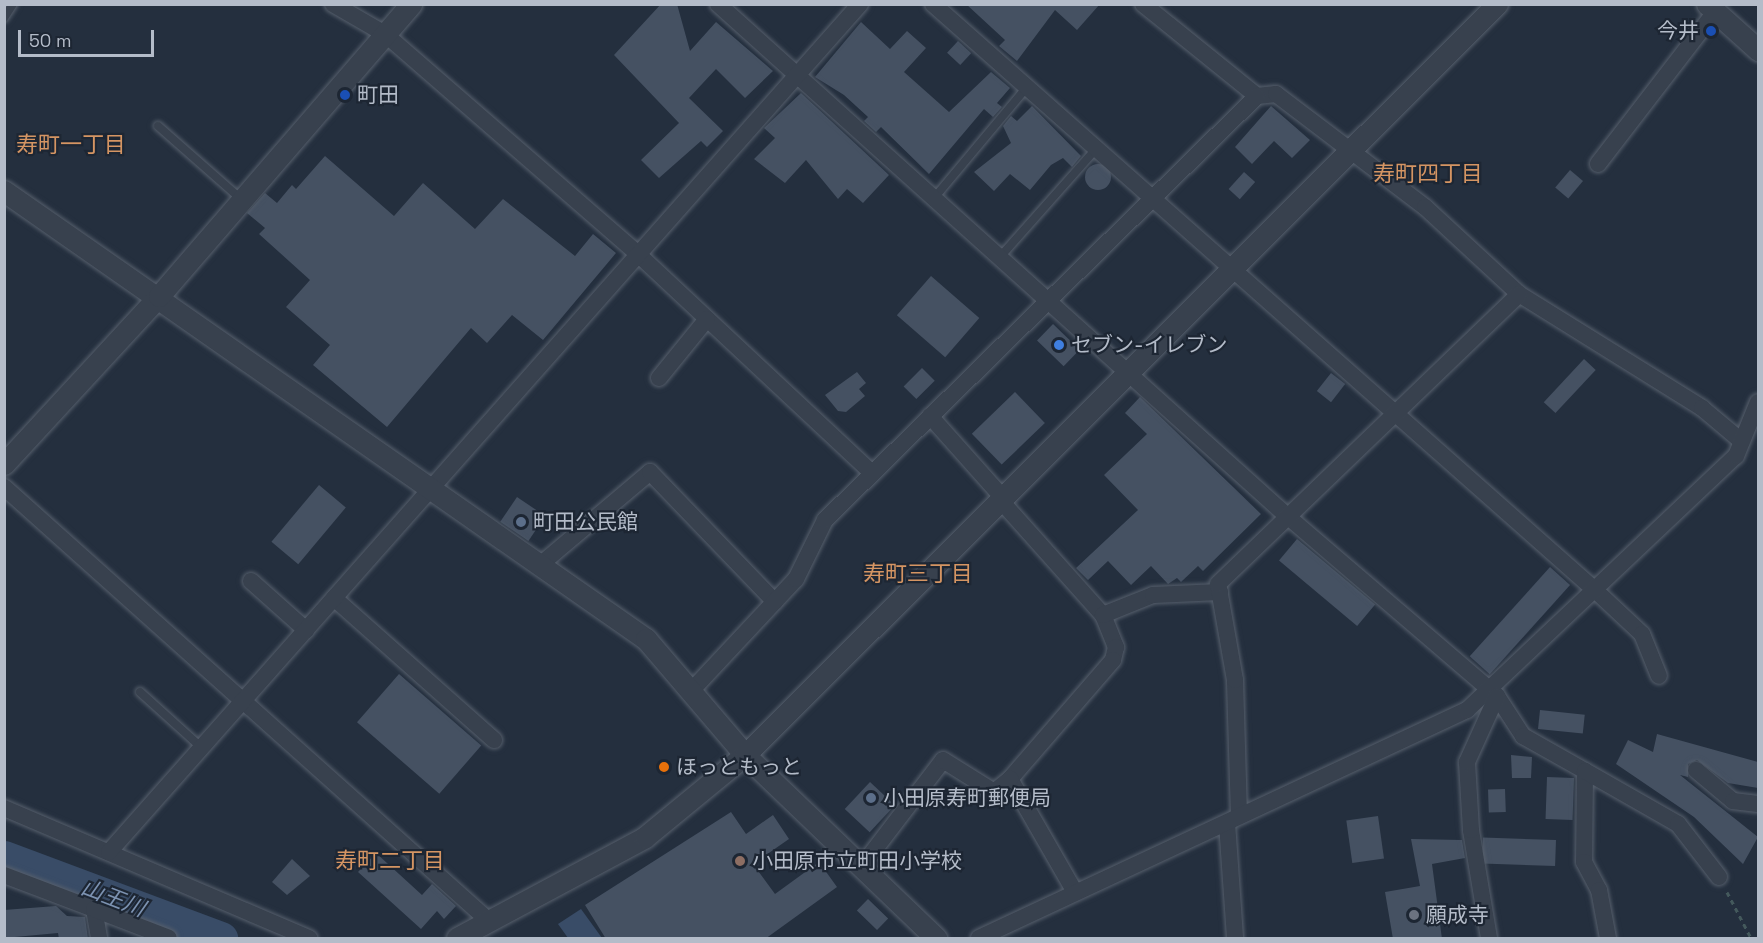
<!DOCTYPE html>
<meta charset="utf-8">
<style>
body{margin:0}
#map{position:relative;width:1763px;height:943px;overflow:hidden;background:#242f3e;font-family:"Space Grotesk","Noto Sans JP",sans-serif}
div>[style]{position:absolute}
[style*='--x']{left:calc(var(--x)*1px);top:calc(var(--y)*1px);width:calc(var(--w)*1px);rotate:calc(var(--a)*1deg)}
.water>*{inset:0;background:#394c67}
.river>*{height:33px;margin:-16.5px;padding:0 16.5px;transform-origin:16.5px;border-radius:16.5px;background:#394c67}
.building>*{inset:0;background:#455162;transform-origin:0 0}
.round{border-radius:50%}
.path>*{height:3px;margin-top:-1.5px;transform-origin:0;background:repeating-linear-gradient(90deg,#44595c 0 4.5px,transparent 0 9px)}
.roads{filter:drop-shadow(0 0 2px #565f6c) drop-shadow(0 0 2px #565f6c)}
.service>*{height:8px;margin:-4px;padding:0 4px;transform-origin:4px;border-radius:4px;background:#38414e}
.minor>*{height:16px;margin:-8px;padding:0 8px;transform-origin:8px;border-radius:8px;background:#38414e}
.tertiary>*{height:21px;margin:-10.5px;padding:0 10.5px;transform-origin:10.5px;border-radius:10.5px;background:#38414e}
.dots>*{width:16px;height:16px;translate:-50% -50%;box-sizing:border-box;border:3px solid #1d2633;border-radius:50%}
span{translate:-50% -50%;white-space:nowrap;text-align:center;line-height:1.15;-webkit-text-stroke:4.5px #1d2633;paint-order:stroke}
.poi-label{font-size:21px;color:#b4bcc9}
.right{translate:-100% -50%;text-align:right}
.left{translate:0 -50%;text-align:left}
.neighbourhood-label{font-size:22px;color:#d59563}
.water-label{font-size:22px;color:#7c92b1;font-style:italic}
.frame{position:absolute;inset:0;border:6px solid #b4bcc9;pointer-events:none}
.scale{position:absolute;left:18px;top:30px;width:136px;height:27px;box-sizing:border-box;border:3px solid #b4bcc9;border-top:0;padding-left:8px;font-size:18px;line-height:21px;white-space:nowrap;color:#b4bcc9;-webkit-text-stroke:4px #1d2633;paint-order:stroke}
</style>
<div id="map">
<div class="water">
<div style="clip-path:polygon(581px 909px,602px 938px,568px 938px,558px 924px)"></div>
</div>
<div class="river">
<div style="--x:4;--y:857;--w:232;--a:20.5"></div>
</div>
<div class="building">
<div style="clip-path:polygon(661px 4px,677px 4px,690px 51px,716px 22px,773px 71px,745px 98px,716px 69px,689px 98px,723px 131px,707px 147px,701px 141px,659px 178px,641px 160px,679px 123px,614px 55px)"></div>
<div style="clip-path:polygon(966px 4px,1100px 4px,1077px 30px,1055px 10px,1017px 61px,999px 46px,1005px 40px)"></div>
<div style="clip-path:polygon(861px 22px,890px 49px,907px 31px,926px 48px,904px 72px,949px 112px,991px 72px,1010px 88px,997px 103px,1002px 107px,993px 117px,984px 109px,929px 174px,881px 127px,876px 132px,864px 121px,868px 117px,844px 95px,815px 77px)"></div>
<div style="left:958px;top:41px;width:18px;height:16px;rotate:43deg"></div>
<div style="clip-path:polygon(801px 93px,889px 175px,863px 203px,847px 189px,838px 199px,806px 160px,785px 183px,754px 159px,775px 138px,764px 128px)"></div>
<div style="clip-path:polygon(1032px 106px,1081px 156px,1072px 167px,1063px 158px,1051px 165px,1030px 190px,1010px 174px,994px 191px,974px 172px,1011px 143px,1003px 126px,1011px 116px,1017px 121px)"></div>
<div style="clip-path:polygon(1271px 106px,1310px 140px,1292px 158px,1274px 141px,1252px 164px,1235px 147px)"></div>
<div style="clip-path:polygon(325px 156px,394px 216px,423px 183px,475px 229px,503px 199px,575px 256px,593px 234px,616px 253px,543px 340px,512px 315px,487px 343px,471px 328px,387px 427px,313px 365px,330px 345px,286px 307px,310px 280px,259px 234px,265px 228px,247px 213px,265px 193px,277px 203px,292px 185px,296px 189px)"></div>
<div class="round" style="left:1085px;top:164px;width:26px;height:26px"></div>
<div style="left:1570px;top:170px;width:17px;height:23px;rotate:40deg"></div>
<div style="left:1244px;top:172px;width:15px;height:23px;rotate:42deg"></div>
<div style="left:931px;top:276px;width:64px;height:52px;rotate:41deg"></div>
<div style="left:1053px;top:324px;width:37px;height:23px;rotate:44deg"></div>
<div style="left:1584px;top:359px;width:16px;height:59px;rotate:43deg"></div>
<div style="left:922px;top:368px;width:18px;height:26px;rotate:45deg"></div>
<div style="clip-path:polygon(857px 372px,866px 383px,859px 389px,865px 396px,846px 412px,838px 411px,825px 395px)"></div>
<div style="left:1331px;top:373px;width:18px;height:23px;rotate:38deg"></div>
<div style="left:1015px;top:392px;width:43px;height:60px;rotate:46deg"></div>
<div style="clip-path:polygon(1140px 397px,1261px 514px,1203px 571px,1198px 566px,1181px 582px,1177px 578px,1168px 584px,1151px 566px,1131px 585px,1108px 561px,1088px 580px,1076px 568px,1138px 510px,1104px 475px,1147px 434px,1125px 413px)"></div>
<div style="left:319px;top:485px;width:35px;height:74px;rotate:40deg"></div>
<div style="left:517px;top:497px;width:34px;height:30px;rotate:34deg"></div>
<div style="left:1297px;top:539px;width:102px;height:28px;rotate:40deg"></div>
<div style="left:1550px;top:567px;width:27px;height:120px;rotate:42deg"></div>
<div style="left:399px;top:674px;width:109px;height:64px;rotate:41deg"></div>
<div style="left:1540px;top:710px;width:45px;height:19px;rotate:6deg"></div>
<div style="clip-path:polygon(1657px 734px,1758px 762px,1758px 788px,1728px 783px,1697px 760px,1688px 764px,1688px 777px,1680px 775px,1758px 837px,1743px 864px,1694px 817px,1616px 764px,1628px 740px,1653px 752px)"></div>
<div style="clip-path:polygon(1511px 755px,1532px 757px,1531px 778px,1512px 778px)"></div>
<div style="left:1547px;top:777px;width:27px;height:42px;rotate:2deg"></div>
<div style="left:870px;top:782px;width:34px;height:37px;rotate:43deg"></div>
<div style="left:1505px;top:789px;width:23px;height:17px;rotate:88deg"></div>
<div style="clip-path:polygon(731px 812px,746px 834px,773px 815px,789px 839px,753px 864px,775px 894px,819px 862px,837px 887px,765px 939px,606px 939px,585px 905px)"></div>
<div style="left:1378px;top:816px;width:43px;height:32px;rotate:82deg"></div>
<div style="clip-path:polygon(1411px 839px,1462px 840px,1465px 858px,1432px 864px,1442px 939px,1393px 939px,1385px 892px,1420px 886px)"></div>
<div style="left:1556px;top:840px;width:26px;height:73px;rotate:92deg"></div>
<div style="clip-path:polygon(376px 853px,422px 895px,432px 884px,456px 906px,444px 919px,437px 911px,421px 929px,358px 872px)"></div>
<div style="clip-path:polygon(292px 859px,310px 876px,287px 895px,272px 882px)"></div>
<div style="left:868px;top:899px;width:28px;height:16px;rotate:44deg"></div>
<div style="clip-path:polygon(56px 906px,67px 916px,85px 917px,88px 939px,59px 939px,58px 933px,4px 938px,4px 910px)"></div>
</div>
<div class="path">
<div style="--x:1727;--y:892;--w:52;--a:62.4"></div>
</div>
<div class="roads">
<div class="service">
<div style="--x:4;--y:18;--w:17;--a:-57"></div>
<div style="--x:158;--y:126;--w:111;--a:41.3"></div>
<div style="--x:935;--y:197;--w:142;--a:-50.1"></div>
<div style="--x:1000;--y:257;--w:143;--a:-48.4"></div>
<div style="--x:140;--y:692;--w:84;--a:42.1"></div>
</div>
<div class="minor">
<div style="--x:333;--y:4;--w:60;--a:30"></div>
<div style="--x:385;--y:34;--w:337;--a:41"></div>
<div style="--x:639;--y:255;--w:318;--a:43.1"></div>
<div style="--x:718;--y:4;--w:764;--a:41.98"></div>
<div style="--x:1286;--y:515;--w:278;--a:40.6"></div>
<div style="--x:1497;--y:696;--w:48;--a:57"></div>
<div style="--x:1523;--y:736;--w:71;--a:29.4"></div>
<div style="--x:1585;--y:771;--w:91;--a:90.6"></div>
<div style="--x:1584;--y:862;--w:32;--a:62"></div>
<div style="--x:1599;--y:890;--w:49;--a:79.4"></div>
<div style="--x:933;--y:4;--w:884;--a:41.52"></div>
<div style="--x:1595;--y:590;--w:64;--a:43.1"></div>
<div style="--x:1642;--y:634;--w:45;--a:68"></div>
<div style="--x:1143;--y:4;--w:146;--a:38.9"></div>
<div style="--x:1257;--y:96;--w:19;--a:-6"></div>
<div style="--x:1276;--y:94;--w:187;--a:37.2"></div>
<div style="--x:1425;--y:207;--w:128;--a:42.8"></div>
<div style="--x:1519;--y:294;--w:216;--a:31.9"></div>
<div style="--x:1702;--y:408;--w:50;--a:40.1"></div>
<div style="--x:1598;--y:164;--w:192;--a:-52.4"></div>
<div style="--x:659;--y:378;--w:76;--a:-50.9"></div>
<div style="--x:930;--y:416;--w:110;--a:48.3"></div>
<div style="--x:4;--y:487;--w:652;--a:41.83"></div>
<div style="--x:1001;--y:501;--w:153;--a:48.2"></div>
<div style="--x:1103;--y:615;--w:35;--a:68"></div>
<div style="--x:1116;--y:647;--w:13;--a:103"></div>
<div style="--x:1113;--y:660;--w:157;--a:130.9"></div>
<div style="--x:1010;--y:779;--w:130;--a:60.1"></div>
<div style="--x:540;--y:565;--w:144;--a:-40.2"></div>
<div style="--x:650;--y:472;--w:180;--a:46.1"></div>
<div style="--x:251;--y:581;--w:74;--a:41.7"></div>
<div style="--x:334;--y:598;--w:214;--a:41.6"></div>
<div style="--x:1103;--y:615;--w:54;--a:-21.8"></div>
<div style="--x:1153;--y:595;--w:67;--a:-2.6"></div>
<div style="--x:692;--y:690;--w:152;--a:-46.9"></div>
<div style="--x:796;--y:579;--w:66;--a:-63.8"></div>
<div style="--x:825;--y:520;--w:605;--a:-44.46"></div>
<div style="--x:1696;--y:770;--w:48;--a:40"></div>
<div style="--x:1733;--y:801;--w:25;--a:7"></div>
<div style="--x:1585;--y:771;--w:107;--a:29.7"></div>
<div style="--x:1678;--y:824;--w:67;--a:52.3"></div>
<div style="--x:4;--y:808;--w:332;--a:23.1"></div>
<div style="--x:1239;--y:816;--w:136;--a:-91.7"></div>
<div style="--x:1235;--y:680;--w:97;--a:-100"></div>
<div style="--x:1218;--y:584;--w:418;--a:-43.9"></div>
<div style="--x:1227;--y:823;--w:115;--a:86"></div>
<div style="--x:109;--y:852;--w:1133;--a:-48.47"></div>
<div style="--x:862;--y:866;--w:133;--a:-52.6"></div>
<div style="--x:943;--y:760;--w:60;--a:32.1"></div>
<div style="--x:994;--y:792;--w:21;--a:-39"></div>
<div style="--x:4;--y:875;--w:96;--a:20.7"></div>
<div style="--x:94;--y:909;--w:29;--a:80"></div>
<div style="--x:94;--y:909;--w:80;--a:21.1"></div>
<div style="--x:979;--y:938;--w:539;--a:-25.04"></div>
<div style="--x:1467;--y:710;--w:370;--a:-43.4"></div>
<div style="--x:1736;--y:456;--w:58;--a:-67.8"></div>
<div style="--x:1489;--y:938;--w:109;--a:-99.5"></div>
<div style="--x:1471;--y:830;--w:68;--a:-93.4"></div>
<div style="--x:1467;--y:762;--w:72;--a:-65.6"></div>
</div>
<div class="tertiary">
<div style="--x:1707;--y:4;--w:69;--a:42"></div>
<div style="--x:4;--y:191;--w:783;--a:34.91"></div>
<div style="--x:646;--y:639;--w:153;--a:49.5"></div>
<div style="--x:745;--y:755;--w:265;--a:43.8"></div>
<div style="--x:4;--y:464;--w:229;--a:-47.3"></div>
<div style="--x:159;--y:296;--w:386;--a:-49.2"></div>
<div style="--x:457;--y:938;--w:213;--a:-28.2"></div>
<div style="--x:645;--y:837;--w:129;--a:-39.4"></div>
<div style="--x:745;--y:755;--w:1063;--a:-44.96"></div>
</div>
</div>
<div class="dots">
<div style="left:1711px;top:31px;background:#1a4fb4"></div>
<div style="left:345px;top:95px;background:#1a4fb4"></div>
<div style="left:1059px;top:345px;background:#3f7fe0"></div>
<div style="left:521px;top:522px;background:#5c6f8a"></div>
<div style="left:664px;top:767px;background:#e8710a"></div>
<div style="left:871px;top:798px;background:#5c6f8a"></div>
<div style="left:740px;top:861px;background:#8d6e63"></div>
<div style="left:1414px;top:915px;background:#6b7280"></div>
</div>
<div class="poi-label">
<span class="right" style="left:1699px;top:31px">今井</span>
<span class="left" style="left:357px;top:95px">町田</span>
<span class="left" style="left:1071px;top:345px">セブン-イレブン</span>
<span class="left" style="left:533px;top:522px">町田公民館</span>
<span class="left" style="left:676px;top:767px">ほっともっと</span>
<span class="left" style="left:883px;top:798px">小田原寿町郵便局</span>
<span class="left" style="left:752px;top:861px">小田原市立町田小学校</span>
<span class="left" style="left:1426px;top:915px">願成寺</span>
</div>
<div class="neighbourhood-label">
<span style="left:71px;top:145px">寿町一丁目</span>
<span style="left:1428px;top:174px">寿町四丁目</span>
<span style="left:918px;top:574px">寿町三丁目</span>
<span style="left:390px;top:861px">寿町二丁目</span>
</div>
<div class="water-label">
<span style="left:113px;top:898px;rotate:21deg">山王川</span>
</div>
<div class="frame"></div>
<div class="scale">50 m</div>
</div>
